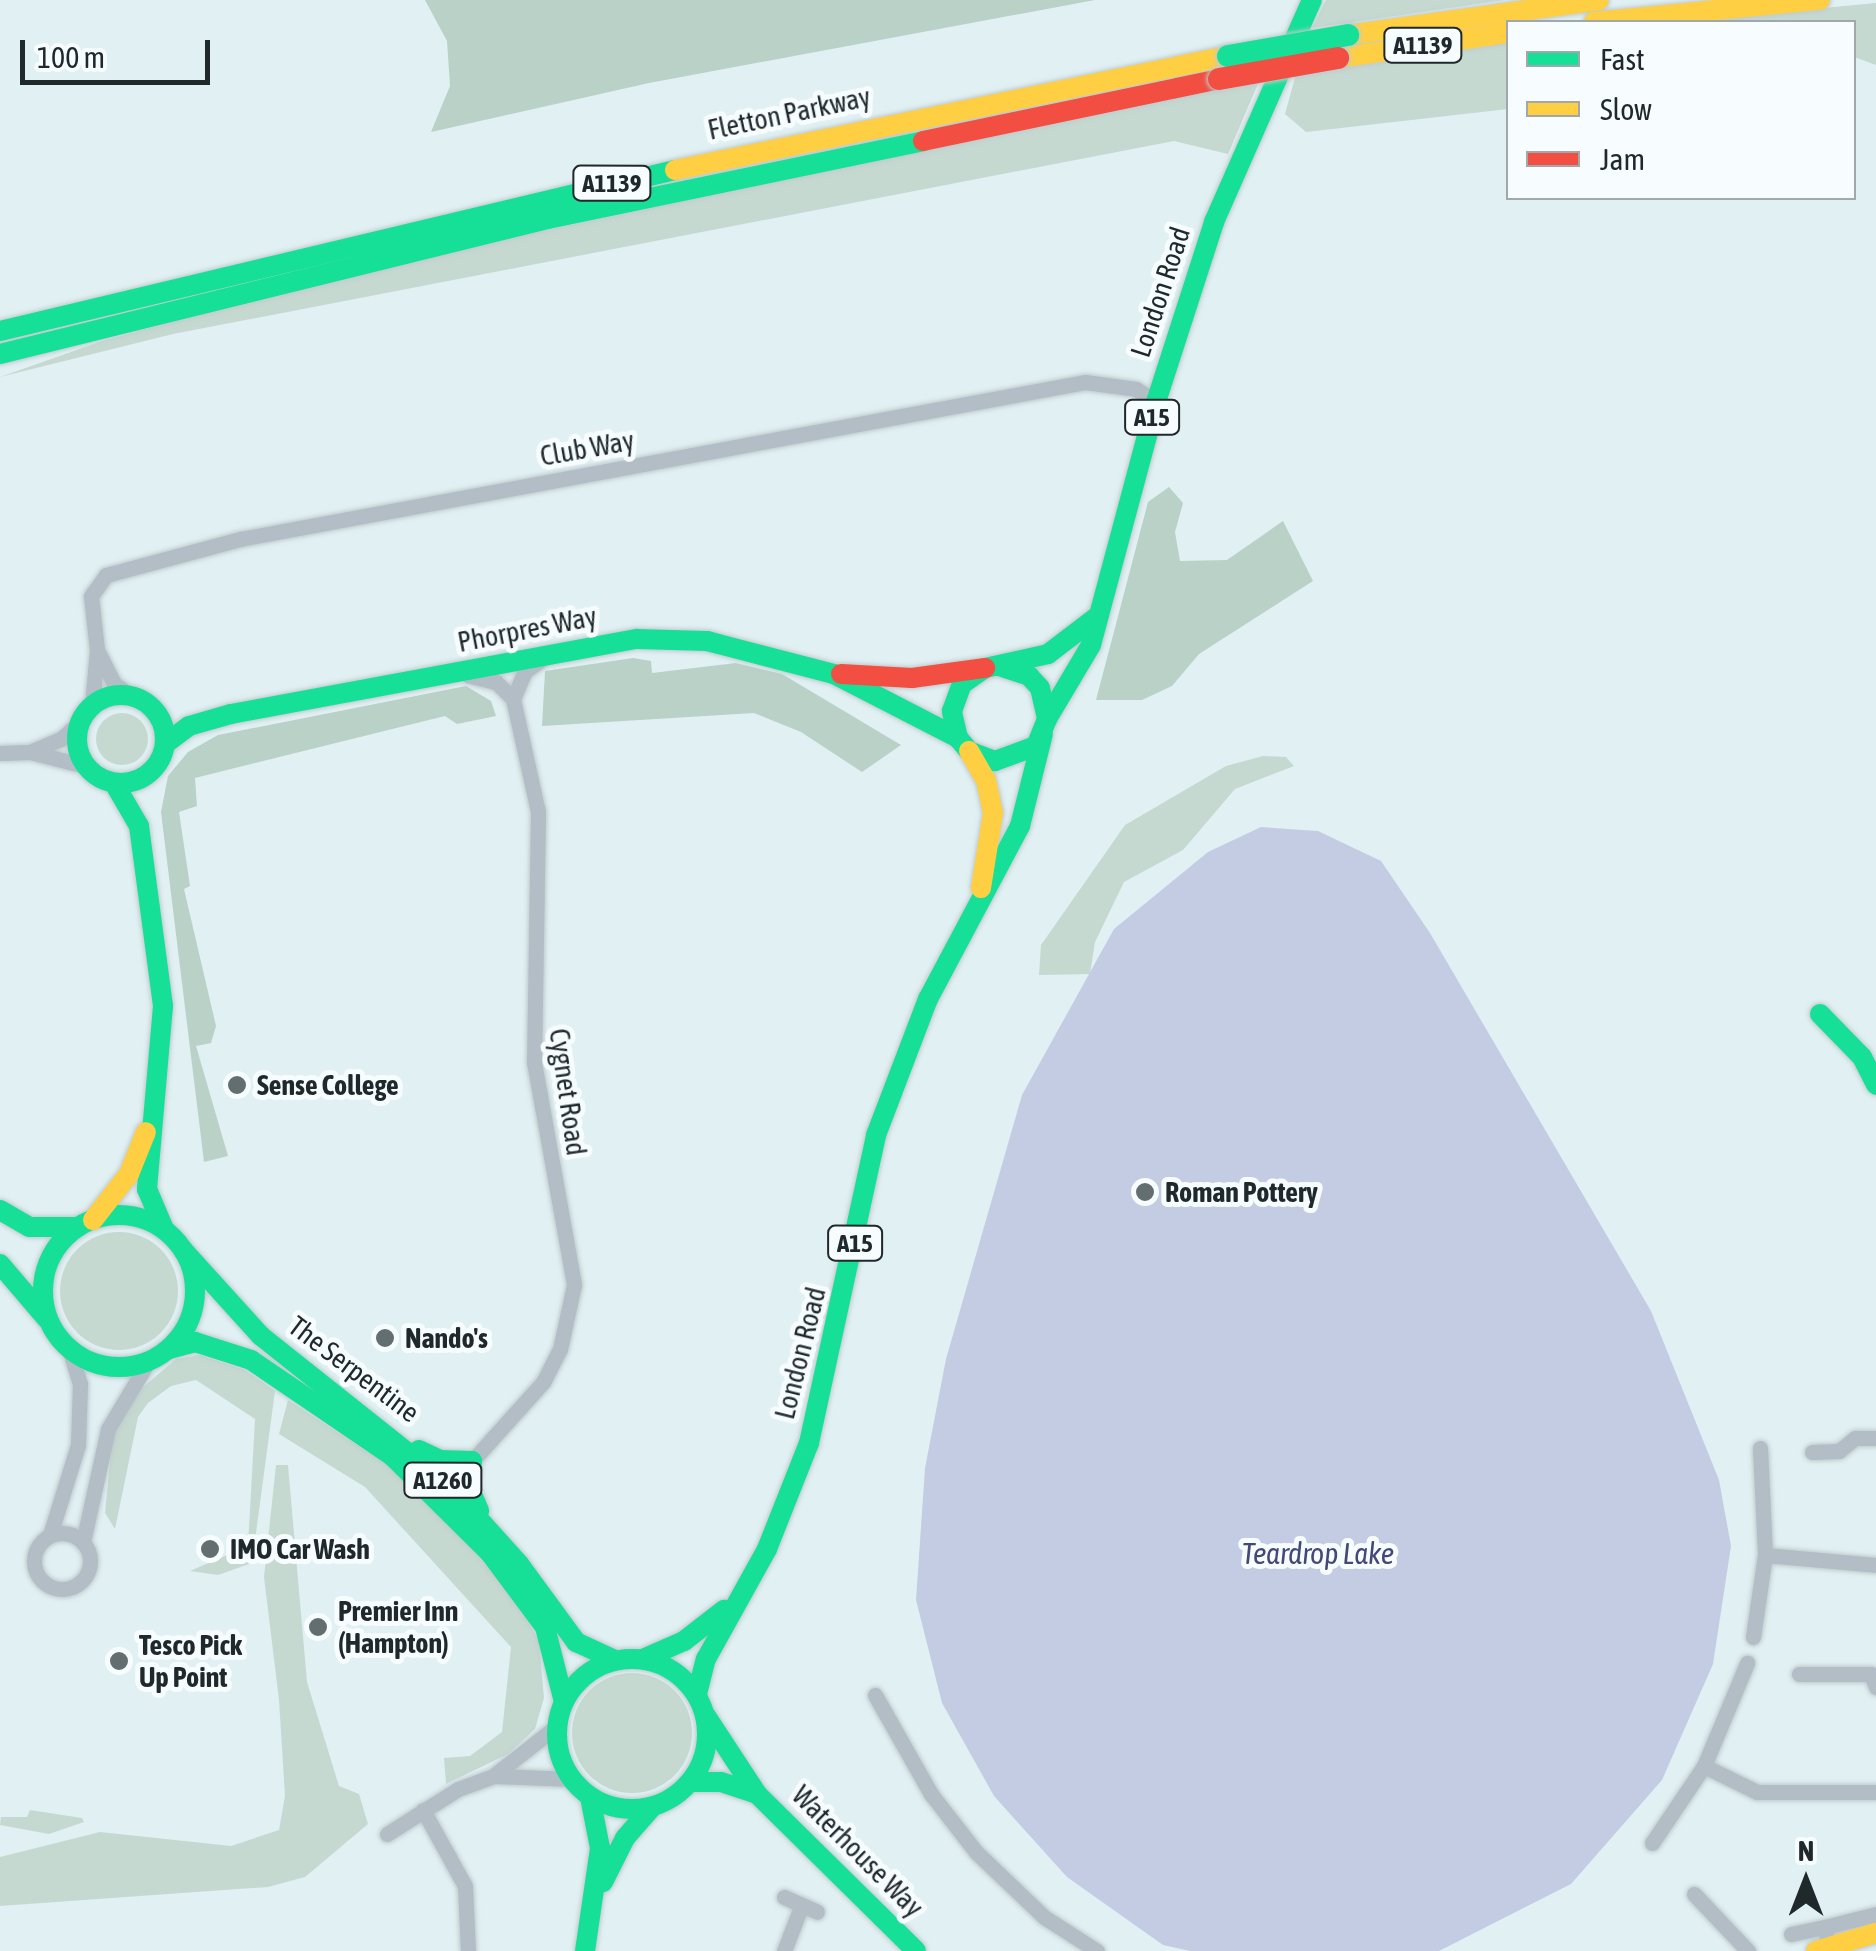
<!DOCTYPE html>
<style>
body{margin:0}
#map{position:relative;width:1876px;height:1951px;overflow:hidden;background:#e1f0f3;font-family:"Asap Condensed",sans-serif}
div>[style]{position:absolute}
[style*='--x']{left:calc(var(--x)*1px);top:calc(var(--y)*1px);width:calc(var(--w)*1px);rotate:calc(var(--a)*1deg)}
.green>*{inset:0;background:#c5d9d1}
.round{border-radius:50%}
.forest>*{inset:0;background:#b9d1c6}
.water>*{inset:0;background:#c4cce3}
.roads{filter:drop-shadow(0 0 2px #c0cbcd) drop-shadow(0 0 2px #c0cbcd)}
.street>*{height:15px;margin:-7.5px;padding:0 7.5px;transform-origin:7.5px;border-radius:7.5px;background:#b2bdc5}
.street>.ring{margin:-7.5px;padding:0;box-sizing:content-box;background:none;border:15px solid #b2bdc5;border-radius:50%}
.fast>*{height:20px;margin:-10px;padding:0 10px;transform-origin:10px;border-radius:10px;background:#16e098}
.fast>.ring{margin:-10px;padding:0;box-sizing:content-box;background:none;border:20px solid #16e098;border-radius:50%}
.slow>*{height:20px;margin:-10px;padding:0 10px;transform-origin:10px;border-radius:10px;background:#ffcf43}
.jam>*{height:20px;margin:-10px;padding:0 10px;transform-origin:10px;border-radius:10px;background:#f24e42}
.bridges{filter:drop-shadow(0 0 2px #c0cbcd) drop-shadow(0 0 2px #c0cbcd)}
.fast-bridge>*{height:22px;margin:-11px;padding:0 11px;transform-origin:11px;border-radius:11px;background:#16e098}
.jam-bridge>*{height:22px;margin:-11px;padding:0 11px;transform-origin:11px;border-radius:11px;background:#f24e42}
.dots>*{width:28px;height:28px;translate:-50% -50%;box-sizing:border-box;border:5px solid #f7fcfe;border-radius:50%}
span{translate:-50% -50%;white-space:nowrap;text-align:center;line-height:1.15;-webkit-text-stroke:10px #f7fcfe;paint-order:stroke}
.shield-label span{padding:2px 8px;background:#f7fcfe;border:2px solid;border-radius:8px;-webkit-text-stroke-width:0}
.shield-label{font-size:25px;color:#1f282b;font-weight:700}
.street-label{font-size:28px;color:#1f282b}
.poi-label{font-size:28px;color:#1f282b;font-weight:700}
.left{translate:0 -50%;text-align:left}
.water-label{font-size:30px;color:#444876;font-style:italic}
.legend{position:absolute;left:1506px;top:20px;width:350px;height:180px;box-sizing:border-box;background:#f7fcfe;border:2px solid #a1a7aa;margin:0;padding:12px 18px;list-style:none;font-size:30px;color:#1f282b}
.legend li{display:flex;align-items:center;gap:20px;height:50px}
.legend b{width:50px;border:2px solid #a1a7aa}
.north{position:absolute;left:1756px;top:1831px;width:100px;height:100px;-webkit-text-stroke:8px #f7fcfe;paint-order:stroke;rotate:0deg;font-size:28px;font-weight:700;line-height:40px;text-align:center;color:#1f282b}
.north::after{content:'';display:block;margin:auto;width:35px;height:45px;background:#1f282b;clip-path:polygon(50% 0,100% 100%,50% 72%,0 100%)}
.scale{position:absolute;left:20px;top:40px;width:190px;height:45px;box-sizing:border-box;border:5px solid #1f282b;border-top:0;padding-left:12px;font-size:30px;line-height:35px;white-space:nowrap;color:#1f282b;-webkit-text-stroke:8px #f7fcfe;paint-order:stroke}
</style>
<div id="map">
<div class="green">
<div style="clip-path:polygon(1326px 0,1505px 0,1312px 28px)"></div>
<div style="clip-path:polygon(1876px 3px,1876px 65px,1854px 57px,1854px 22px,1674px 22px)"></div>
<div style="clip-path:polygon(1508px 41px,1508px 109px,1306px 132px,1285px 114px,1296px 74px)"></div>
<div style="clip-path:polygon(1260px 79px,1228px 154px,1174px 141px,173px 334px,0 377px,102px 341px,396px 262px)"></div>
<div class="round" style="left:96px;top:713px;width:52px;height:52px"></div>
<div style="clip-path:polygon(1263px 756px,1286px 757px,1294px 766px,1235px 789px,1183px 850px,1124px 882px,1095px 942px,1090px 974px,1039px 975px,1041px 945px,1125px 825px,1226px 766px)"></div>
<div class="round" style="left:60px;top:1232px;width:118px;height:118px"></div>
<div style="clip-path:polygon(200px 1355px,245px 1370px,275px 1391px,252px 1563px,218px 1575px,190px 1571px,248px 1546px,255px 1419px,196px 1380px,171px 1386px,148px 1403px,138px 1417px,115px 1529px,105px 1513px,113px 1431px,134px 1395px,176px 1359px)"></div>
<div style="clip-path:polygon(288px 1400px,385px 1463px,456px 1530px,516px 1599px,539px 1641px,544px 1698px,535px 1729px,508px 1754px,446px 1784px,444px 1758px,470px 1756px,502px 1732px,511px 1647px,365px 1487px,279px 1434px)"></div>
<div style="clip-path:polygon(276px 1465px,288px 1465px,307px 1682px,339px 1786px,359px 1794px,368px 1824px,305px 1877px,268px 1887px,0 1906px,0 1857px,100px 1832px,231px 1846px,279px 1830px,285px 1796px,279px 1700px,264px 1577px)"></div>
<div class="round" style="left:572px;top:1673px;width:120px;height:120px"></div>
<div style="clip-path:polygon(30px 1810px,82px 1818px,84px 1822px,49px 1834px,0 1825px,1px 1817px,27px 1817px)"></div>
</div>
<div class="forest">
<div style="clip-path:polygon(425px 0,1095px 0,649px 83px,431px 132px,450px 86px,447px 41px)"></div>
<div style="clip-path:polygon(1169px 487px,1183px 503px,1175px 532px,1180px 561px,1227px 560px,1283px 521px,1313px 581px,1199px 654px,1172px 686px,1142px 700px,1096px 700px,1148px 502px)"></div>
<div style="clip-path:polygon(633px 658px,651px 661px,652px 673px,736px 663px,782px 674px,901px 745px,862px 772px,801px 732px,754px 713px,542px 726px,545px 671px)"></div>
<div style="clip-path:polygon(466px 686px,491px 701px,496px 716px,457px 724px,445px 716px,195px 778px,197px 806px,179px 812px,190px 886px,184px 889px,216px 1026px,211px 1043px,196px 1046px,228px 1156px,204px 1162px,161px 812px,168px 776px,188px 752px,218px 735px)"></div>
</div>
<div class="water">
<div style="clip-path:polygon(1261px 827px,1318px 831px,1381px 861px,1430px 933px,1651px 1311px,1719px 1480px,1731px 1546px,1713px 1664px,1662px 1780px,1571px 1884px,1439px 1951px,1190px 1951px,1163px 1945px,1067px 1877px,994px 1796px,942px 1703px,916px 1600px,925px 1468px,946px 1359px,1022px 1095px,1114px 929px,1208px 852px)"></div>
</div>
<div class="roads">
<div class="street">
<div style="--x:99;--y:654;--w:34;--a:63"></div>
<div style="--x:114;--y:684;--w:22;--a:34"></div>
<div style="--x:467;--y:675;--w:30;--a:14"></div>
<div style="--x:496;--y:682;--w:24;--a:45"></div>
<div style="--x:513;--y:699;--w:116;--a:77.5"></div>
<div style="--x:538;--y:812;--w:250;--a:90.9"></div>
<div style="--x:534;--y:1062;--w:227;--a:79.8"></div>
<div style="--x:574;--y:1285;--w:66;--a:102.3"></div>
<div style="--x:560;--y:1349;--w:37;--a:117"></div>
<div style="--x:543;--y:1382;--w:106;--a:131.9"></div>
<div style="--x:513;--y:699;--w:30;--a:-67"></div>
<div style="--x:525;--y:671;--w:21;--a:-35"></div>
<div style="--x:92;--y:705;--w:55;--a:-84.8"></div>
<div style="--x:97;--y:650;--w:54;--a:-96.3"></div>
<div style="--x:91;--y:596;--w:26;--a:-54"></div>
<div style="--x:106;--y:575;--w:139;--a:-15"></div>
<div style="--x:240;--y:539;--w:859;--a:-10.53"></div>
<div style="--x:1085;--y:382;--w:51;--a:7.8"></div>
<div style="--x:1136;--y:389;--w:24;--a:33"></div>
<div style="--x:30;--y:752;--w:34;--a:-23"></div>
<div style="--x:61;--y:739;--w:24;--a:-42"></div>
<div style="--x:0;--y:753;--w:30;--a:-2"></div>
<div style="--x:30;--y:752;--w:57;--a:14.3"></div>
<div style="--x:1760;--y:1448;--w:107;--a:87.3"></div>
<div style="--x:1812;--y:1452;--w:27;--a:-2"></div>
<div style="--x:1839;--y:1451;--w:21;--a:-39"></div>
<div style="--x:1855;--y:1438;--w:21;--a:0"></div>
<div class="ring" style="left:34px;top:1533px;width:41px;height:41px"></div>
<div style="--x:50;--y:1535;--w:94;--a:-72.7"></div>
<div style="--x:78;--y:1445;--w:61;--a:-88.1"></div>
<div style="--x:80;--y:1384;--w:37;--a:-107"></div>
<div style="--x:83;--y:1542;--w:116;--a:-77.5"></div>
<div style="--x:108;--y:1429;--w:78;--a:-59.2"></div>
<div style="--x:1753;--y:1637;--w:83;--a:-81.7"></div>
<div style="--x:1765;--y:1555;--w:111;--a:5.1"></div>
<div style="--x:1799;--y:1674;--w:72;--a:0"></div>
<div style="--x:1871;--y:1674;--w:14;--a:69"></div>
<div style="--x:875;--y:1695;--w:114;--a:60.5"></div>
<div style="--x:931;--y:1794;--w:73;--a:52.2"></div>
<div style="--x:976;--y:1852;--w:94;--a:43.7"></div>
<div style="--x:1044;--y:1917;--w:63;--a:32.7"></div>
<div style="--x:1704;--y:1766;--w:112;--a:-67.3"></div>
<div style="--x:496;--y:1776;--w:75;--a:2.3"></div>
<div style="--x:423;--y:1810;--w:87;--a:61.1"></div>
<div style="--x:465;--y:1886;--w:65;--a:87.4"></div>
<div style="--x:387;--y:1834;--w:84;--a:-32.4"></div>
<div style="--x:458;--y:1789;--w:37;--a:-20"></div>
<div style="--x:493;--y:1776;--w:81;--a:-38"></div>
<div style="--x:1652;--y:1843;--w:93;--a:-56"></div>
<div style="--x:1704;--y:1766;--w:59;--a:26.1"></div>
<div style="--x:1757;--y:1792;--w:119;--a:0"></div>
<div style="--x:1694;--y:1894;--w:79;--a:46.5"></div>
<div style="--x:784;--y:1897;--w:36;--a:24"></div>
<div style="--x:1825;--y:1927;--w:53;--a:-14.3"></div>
<div style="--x:1791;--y:1934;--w:35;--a:-12"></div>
<div style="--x:1825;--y:1927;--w:18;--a:81"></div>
<div style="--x:784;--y:1951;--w:47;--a:-68.9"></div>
</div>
<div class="fast">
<div style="--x:0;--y:331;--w:694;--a:-13.42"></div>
<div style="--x:0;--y:354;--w:564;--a:-13.84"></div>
<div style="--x:548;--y:219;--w:383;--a:-11.7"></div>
<div style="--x:999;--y:666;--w:32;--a:18"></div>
<div style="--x:1029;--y:676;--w:16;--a:47"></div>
<div style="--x:1040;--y:688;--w:32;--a:77"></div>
<div style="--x:1047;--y:719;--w:29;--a:112"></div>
<div style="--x:1036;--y:746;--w:44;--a:159.9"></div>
<div style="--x:995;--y:761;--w:28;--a:-159"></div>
<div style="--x:969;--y:751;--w:17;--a:-130"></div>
<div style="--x:958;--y:738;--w:28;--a:-103"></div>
<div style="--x:952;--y:711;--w:29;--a:-70"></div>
<div style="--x:962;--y:684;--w:28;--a:-35"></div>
<div style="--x:985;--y:668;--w:65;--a:-12.5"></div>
<div style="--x:1048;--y:654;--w:64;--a:-37.4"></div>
<div class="ring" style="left:77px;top:695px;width:68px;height:68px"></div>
<div style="--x:1047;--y:719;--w:86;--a:-59.3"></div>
<div style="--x:1091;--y:645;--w:252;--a:-75"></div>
<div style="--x:1156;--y:402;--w:189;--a:-72.1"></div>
<div style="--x:1214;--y:222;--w:243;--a:-66.2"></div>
<div style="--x:165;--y:744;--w:30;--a:-37"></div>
<div style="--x:189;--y:726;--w:44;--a:-15.9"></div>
<div style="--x:231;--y:714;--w:413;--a:-10.5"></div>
<div style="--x:637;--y:639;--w:70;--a:1.6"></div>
<div style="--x:707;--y:641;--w:131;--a:14.6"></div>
<div style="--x:834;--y:674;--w:140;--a:27.3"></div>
<div style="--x:114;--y:783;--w:50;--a:59.8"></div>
<div style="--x:139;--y:826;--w:182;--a:82.4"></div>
<div style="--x:163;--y:1006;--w:184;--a:95"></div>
<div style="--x:147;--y:1189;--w:43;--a:67"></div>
<div style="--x:1820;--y:1014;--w:60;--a:45.7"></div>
<div style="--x:1862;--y:1057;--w:31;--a:63"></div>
<div style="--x:0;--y:1210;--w:34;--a:30"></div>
<div style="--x:30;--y:1227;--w:48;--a:0"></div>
<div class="ring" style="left:43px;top:1215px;width:132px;height:132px"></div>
<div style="--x:183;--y:1250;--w:116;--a:47.8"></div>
<div style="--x:261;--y:1336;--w:238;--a:38.5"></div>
<div style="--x:447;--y:1484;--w:108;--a:48"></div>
<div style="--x:519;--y:1564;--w:97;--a:53.8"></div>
<div style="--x:576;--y:1642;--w:43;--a:24.8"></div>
<div style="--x:0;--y:1264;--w:72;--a:49.5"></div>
<div style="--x:169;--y:1349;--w:27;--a:-15"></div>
<div style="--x:195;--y:1342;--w:59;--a:17.8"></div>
<div style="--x:251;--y:1360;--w:171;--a:34.2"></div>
<div style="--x:392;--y:1456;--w:138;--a:44.7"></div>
<div style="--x:490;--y:1553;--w:92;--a:53.4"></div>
<div style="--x:545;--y:1627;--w:77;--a:75.8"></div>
<div style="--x:419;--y:1450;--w:23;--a:25"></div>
<div style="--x:440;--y:1460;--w:32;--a:2"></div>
<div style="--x:472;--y:1461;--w:26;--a:97"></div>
<div style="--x:469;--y:1487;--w:26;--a:67"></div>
<div class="ring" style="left:557px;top:1659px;width:130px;height:130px"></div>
<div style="--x:643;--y:1659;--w:45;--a:-23.7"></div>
<div style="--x:684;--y:1641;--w:51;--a:-37.8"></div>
<div style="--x:697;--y:1694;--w:36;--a:-76"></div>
<div style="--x:706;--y:1659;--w:126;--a:-61"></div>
<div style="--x:767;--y:1549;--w:114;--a:-68.4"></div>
<div style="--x:809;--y:1443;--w:315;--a:-77.7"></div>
<div style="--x:876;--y:1135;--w:146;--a:-69.1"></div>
<div style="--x:928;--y:999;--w:196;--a:-62"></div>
<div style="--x:1020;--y:826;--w:95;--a:-76"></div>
<div style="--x:706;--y:1716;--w:93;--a:56.8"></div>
<div style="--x:757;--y:1794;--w:223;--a:44.6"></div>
<div style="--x:691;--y:1782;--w:30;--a:0"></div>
<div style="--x:721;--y:1782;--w:36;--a:18"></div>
<div style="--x:603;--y:1882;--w:49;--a:-63.4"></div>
<div style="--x:625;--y:1838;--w:41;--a:-48.9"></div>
<div style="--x:585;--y:1951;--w:104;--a:-81.7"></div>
<div style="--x:600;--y:1848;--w:52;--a:-101.1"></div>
</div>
<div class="slow">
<div style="--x:1594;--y:22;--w:227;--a:-5.6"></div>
<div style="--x:1348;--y:35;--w:253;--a:-7.9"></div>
<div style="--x:1338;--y:58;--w:172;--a:-8.4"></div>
<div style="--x:675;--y:170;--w:565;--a:-11.65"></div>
<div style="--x:969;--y:751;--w:34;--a:60"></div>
<div style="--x:986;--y:780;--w:34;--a:78"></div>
<div style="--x:993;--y:813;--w:76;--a:99.1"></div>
<div style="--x:93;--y:1220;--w:58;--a:-52"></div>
<div style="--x:129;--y:1174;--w:45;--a:-68"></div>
<div style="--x:1816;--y:1951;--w:63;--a:-16.7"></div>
</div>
<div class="jam">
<div style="--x:923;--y:141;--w:302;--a:-11.8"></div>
<div style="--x:841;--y:674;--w:71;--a:3.2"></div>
<div style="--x:912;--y:678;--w:74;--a:-7.8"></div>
</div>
</div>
<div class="bridges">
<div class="fast-bridge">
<div style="--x:1228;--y:56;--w:122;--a:-9.9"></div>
</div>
<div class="jam-bridge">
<div style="--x:1219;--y:79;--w:121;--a:-10"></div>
</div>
</div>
<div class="dots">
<div style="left:237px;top:1085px;background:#636e71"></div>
<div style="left:1145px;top:1192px;background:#636e71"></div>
<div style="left:385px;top:1338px;background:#636e71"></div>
<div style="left:210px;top:1549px;background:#636e71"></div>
<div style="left:318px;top:1627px;background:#636e71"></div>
<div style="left:119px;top:1661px;background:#636e71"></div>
</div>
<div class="shield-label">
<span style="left:1423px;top:45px">A1139</span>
<span style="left:612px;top:183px">A1139</span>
<span style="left:1152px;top:417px">A15</span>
<span style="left:855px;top:1243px">A15</span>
<span style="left:443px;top:1480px">A1260</span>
</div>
<div class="street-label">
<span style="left:789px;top:113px;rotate:-12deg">Fletton Parkway</span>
<span style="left:1160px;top:292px;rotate:-72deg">London Road</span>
<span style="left:587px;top:448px;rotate:-10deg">Club Way</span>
<span style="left:527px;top:629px;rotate:-11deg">Phorpres Way</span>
<span style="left:568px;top:1092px;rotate:82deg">Cygnet Road</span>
<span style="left:800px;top:1353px;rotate:-76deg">London Road</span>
<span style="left:354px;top:1369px;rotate:37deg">The Serpentine</span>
<span style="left:858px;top:1851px;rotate:45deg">Waterhouse Way</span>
</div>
<div class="poi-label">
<span class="left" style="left:257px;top:1085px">Sense College</span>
<span class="left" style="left:1165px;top:1192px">Roman Pottery</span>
<span class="left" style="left:405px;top:1338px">Nando's</span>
<span class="left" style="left:230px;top:1549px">IMO Car Wash</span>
<span class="left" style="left:338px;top:1627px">Premier Inn<br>(Hampton)</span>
<span class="left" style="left:139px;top:1661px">Tesco Pick<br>Up Point</span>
</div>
<div class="water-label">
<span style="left:1318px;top:1553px">Teardrop Lake</span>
</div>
<ul class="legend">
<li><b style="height:12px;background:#16e098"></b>Fast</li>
<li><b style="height:12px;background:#ffcf43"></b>Slow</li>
<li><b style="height:12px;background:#f24e42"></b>Jam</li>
</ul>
<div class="north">N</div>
<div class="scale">100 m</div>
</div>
